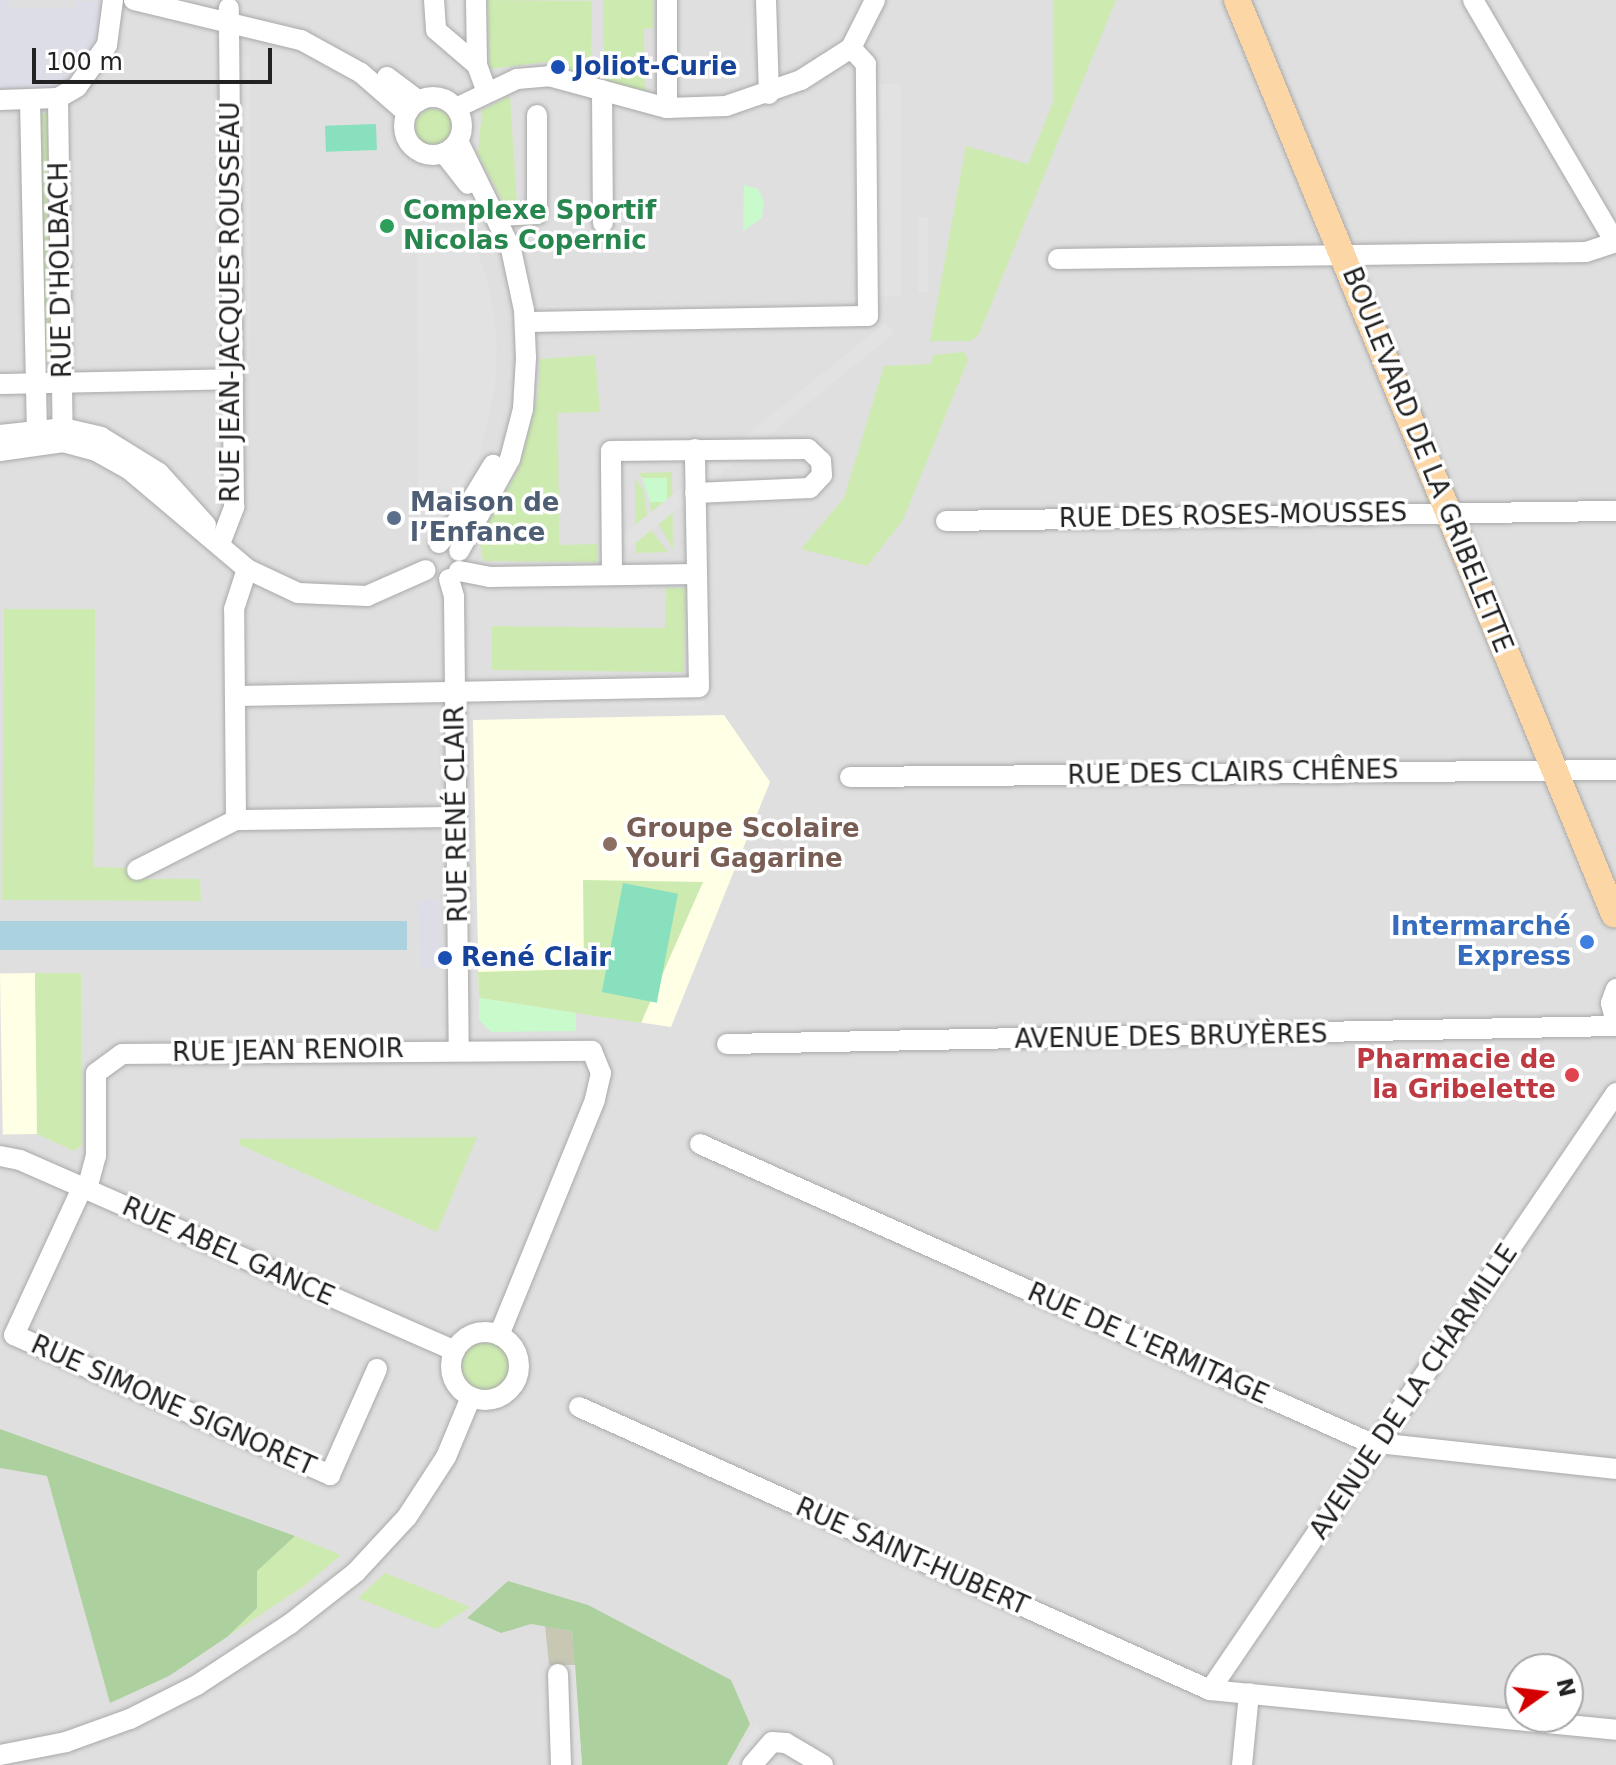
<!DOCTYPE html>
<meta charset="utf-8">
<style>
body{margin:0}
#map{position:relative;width:1616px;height:1765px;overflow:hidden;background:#f2efe9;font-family:"DejaVu Sans",sans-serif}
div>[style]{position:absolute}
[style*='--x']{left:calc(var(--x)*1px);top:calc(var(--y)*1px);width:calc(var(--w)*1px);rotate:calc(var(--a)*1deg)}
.residential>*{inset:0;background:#e0dfdf}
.education>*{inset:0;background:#ffffe5;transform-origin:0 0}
.construction>*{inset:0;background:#c7c7b4}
.grass>*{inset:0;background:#cdebb0;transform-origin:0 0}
.round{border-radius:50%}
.forest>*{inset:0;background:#add19e}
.park>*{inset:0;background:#c8facc}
.pitch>*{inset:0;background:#88e0be;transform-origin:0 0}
.parking>*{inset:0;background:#e2e2e2;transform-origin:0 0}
.plaza>*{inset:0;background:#dddde8;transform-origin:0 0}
.water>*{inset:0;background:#aad3df;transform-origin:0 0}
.roads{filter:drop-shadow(0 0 2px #a9a9a9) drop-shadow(0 0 2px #a9a9a9)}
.minor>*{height:20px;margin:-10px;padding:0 10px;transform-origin:10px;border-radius:10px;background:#fff}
.minor>.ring{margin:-10px;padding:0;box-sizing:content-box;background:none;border:20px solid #fff;border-radius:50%}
.major>*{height:26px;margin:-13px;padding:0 13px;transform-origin:13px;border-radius:13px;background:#fcd6a4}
.dots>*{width:22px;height:22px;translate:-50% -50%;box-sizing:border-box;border:4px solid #fff;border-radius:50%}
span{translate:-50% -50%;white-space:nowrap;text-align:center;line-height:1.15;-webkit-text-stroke:7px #fff;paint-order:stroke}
.transit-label{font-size:26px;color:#164399;font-weight:700}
.left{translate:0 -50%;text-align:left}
.leisure-label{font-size:26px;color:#27864d;font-weight:700}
.street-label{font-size:26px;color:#222}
.service-label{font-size:26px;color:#4e5e75;font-weight:700}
.education-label{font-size:26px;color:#785e54;font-weight:700}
.shop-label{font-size:26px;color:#366cbe;font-weight:700}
.right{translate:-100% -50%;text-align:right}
.health-label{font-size:26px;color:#be3a42;font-weight:700}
.north{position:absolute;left:1504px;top:1653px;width:80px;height:80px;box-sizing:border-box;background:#fff;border:2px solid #a7a7a7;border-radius:50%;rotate:76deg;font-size:22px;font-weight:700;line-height:32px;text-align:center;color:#222}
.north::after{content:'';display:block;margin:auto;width:28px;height:36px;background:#d40000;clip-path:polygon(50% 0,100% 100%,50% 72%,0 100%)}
.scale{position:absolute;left:32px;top:48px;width:240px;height:36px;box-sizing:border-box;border:4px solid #222;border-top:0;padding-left:10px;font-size:24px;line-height:28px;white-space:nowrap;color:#222;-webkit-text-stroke:6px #fff;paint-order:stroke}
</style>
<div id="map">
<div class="residential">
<div style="clip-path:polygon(evenodd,0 0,1616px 0,1616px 1765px,0 1765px,0 0,1520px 1669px,1568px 1669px,1568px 1717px,1520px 1717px,1520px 1669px)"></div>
</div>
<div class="education">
<div style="clip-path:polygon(724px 715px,770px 782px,671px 1027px,479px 998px,473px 720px)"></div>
<div style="left:35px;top:973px;width:161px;height:35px;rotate:89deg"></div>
</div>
<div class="construction">
<div style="clip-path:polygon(545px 1626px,572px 1631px,575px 1665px,549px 1665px)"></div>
</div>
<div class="grass">
<div style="clip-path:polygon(488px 0,592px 1px,591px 80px,553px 61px,489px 69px)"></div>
<div style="clip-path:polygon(603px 0,653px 0,653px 28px,644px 29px,645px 98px,604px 84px)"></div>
<div style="clip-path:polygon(1053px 0,1116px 0,979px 334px,971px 341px,930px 341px,966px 146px,1028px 164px,1054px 100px)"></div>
<div style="clip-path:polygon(510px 96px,517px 207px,508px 211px,478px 154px,482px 110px)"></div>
<div class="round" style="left:415px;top:109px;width:38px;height:38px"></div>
<div style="left:37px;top:113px;width:14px;height:250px"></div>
<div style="clip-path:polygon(964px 352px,968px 360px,903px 520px,867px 566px,801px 549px,844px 498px,884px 366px,931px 364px,933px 355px)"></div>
<div style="clip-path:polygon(595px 355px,600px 412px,558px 413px,559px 545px,597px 544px,597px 562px,483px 561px,479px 538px,519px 469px,538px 394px,540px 359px)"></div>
<div style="clip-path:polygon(672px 472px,673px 549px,651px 511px,650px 502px,667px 501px,667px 479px,642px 478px,638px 473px)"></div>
<div style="clip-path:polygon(635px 478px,643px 489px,650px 529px,668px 552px,636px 553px)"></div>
<div style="clip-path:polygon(666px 588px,685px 588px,684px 672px,492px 670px,492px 626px,665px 628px)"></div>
<div style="clip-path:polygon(4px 609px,95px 609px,94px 867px,130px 868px,131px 879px,200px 879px,201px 901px,2px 900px)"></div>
<div style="clip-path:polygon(583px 880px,703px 882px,641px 1023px,479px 998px,478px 972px,584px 969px)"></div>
<div style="clip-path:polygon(35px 973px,81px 973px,82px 1145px,74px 1151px,37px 1134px)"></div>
<div style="clip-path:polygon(477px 1137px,437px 1232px,240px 1145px,240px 1139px)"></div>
<div class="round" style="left:459px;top:1341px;width:52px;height:52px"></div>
<div style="clip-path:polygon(295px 1536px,341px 1555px,304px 1586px,227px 1637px,257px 1608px,257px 1571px)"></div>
<div style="clip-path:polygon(385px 1573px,470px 1607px,436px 1629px,358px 1598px)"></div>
</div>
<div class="forest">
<div style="clip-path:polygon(0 1429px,295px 1536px,257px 1571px,257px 1608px,227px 1637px,169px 1676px,110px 1703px,47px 1476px,0 1468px)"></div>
<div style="clip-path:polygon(508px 1581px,588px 1605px,731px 1680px,750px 1724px,727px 1765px,582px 1765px,572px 1631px,531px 1624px,501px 1633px,467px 1618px)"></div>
</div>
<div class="park">
<div style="clip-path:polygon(744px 185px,758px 189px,764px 201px,762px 218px,743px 231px)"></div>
<div style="clip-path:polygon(642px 478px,667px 478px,667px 502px,650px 502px)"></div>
<div style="clip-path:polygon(479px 998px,576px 1013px,576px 1031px,491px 1032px,479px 1020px)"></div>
</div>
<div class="pitch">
<div style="left:376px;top:124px;width:26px;height:51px;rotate:88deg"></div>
<div style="left:623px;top:883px;width:56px;height:111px;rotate:11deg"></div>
</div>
<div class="parking">
<div style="left:441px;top:0;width:29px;height:32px"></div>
<div style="left:237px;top:57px;width:13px;height:304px"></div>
<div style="left:872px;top:84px;width:29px;height:212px"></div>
<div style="left:918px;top:217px;width:10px;height:75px"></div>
<div style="clip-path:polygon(469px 226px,490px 290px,497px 342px,495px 388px,479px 457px,460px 488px,418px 489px,417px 228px)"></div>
<div style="clip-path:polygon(847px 302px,839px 312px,537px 316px,547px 305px)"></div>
<div style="left:886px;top:322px;width:14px;height:343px;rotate:51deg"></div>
<div style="left:704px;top:694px;width:12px;height:200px;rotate:90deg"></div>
<div style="clip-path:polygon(565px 1665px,575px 1665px,582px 1765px,567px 1765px)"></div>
<div style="clip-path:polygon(755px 1724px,764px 1736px,745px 1765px,732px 1765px)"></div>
</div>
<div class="plaza">
<div style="clip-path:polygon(0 0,8px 0,10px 8px,77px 8px,76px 1px,105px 2px,103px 42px,65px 81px,68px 93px,16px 100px,9px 89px,0 90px)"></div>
<div style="left:439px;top:899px;width:69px;height:21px;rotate:88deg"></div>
</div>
<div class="water">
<div style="left:407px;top:921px;width:29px;height:407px;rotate:90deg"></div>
</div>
<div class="roads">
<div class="minor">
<div style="--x:134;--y:0;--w:172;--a:13.5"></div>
<div style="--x:301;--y:40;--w:68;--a:28.8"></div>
<div style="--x:361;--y:73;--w:61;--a:41"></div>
<div style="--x:434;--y:0;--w:30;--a:86"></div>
<div style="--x:436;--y:30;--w:54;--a:40.5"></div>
<div style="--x:476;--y:0;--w:65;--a:89.1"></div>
<div style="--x:477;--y:65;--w:29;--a:70"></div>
<div style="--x:766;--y:0;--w:94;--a:88.2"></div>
<div style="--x:1473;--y:0;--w:281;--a:59.6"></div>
<div style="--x:387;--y:77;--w:40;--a:37"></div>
<div style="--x:602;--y:90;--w:133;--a:89.6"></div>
<div class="ring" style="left:404px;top:97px;width:38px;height:38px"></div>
<div style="--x:58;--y:98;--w:344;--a:89.2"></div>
<div style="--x:0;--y:100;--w:58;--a:-2"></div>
<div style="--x:58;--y:98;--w:22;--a:-30"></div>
<div style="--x:77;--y:87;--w:52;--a:-54.5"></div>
<div style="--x:107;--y:45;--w:45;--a:-82.4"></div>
<div style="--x:30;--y:100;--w:343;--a:88.8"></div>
<div style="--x:456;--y:108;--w:68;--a:-25.4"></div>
<div style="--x:517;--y:79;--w:32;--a:-5"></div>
<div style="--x:549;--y:76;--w:122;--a:15.2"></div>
<div style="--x:667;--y:108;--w:59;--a:-1.9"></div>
<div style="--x:726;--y:106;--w:79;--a:-19.1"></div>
<div style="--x:801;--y:80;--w:59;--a:-32.6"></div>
<div style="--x:851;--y:48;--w:54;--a:-63.4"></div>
<div style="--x:667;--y:108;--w:108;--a:-90"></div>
<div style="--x:458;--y:141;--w:120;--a:63.9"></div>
<div style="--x:511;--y:249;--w:62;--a:78"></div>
<div style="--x:524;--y:310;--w:48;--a:87.6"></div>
<div style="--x:526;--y:358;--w:51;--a:93.4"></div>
<div style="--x:523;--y:409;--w:52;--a:104.6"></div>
<div style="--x:510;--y:459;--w:105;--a:119"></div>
<div style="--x:444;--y:153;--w:39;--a:52"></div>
<div style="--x:498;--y:216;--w:39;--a:-3"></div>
<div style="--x:537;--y:214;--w:99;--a:-90"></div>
<div style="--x:1058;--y:259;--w:528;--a:-0.76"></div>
<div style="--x:1586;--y:252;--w:32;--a:-18"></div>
<div style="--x:525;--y:322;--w:343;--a:-1"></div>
<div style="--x:868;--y:316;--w:252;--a:-90.5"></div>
<div style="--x:866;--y:64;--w:22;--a:-133"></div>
<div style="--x:0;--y:384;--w:233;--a:-1.2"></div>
<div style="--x:0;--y:435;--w:63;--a:-6.3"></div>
<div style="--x:63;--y:428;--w:39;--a:13"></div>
<div style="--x:101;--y:437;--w:68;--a:31.8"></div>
<div style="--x:159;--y:473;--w:70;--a:47.9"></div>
<div style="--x:0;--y:451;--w:64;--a:-8.1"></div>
<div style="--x:63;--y:442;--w:34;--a:15"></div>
<div style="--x:96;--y:451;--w:39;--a:29"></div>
<div style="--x:130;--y:470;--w:153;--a:40.2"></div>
<div style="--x:247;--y:569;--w:56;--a:25.2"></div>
<div style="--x:298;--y:593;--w:69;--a:2.5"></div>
<div style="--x:367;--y:596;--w:64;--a:-23.8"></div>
<div style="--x:946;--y:521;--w:670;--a:-0.86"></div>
<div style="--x:439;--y:543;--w:35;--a:-50"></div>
<div style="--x:462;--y:516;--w:60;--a:-58.7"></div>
<div style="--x:220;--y:544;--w:40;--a:-69"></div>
<div style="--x:234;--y:507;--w:499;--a:-90.6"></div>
<div style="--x:459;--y:571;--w:31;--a:11"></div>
<div style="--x:489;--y:577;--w:207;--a:-0.8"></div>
<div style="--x:612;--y:575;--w:124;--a:-90.5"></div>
<div style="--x:611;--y:451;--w:197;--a:-0.6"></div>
<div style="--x:808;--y:449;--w:18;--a:43"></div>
<div style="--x:821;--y:461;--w:14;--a:86"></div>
<div style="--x:822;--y:475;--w:18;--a:133"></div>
<div style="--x:810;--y:488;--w:115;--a:177.5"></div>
<div style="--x:449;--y:579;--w:19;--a:74"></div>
<div style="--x:454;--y:597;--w:452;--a:89.4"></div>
<div style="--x:235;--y:696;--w:464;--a:-1.1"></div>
<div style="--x:699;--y:687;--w:238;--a:-91"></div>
<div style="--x:850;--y:777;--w:766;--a:-0.52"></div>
<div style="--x:236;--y:820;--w:211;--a:-90.5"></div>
<div style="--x:234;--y:609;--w:42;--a:-72"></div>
<div style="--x:137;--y:870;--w:111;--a:-26.8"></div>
<div style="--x:236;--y:820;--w:221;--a:-0.8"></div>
<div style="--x:1616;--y:989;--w:15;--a:110"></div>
<div style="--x:1611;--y:1003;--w:21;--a:76"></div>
<div style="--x:727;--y:1044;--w:889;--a:-1.16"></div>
<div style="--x:700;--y:1144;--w:731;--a:24.04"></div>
<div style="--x:1368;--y:1442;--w:249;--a:6.2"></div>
<div style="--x:0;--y:1156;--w:20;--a:11"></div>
<div style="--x:20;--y:1160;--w:475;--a:23.7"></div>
<div style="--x:82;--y:1188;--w:162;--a:114.8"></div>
<div style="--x:14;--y:1335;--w:346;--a:23.9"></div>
<div style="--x:330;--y:1475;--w:116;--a:-66.1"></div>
<div style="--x:87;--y:1189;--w:34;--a:-75"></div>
<div style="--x:96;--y:1156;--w:83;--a:-90"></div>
<div style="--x:96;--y:1073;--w:32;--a:-36"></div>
<div style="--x:122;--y:1054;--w:470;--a:-0.4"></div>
<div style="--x:592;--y:1051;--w:24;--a:68"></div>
<div style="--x:601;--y:1073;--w:28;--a:103"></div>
<div style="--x:595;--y:1100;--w:254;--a:112.2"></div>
<div class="ring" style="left:451px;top:1332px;width:48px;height:48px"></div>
<div style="--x:579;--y:1407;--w:692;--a:24.16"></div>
<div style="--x:1210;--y:1690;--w:408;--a:5.6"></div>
<div style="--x:558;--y:1674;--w:91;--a:88.1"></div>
<div style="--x:1210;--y:1690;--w:722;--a:-55.78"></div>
<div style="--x:0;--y:1755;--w:67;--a:-11.1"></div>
<div style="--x:66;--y:1742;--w:68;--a:-19.8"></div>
<div style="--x:130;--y:1719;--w:75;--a:-26.9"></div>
<div style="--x:197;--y:1685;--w:111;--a:-33.3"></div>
<div style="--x:290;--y:1624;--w:84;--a:-38.2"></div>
<div style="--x:356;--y:1572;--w:75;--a:-47.2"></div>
<div style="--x:407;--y:1517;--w:72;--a:-57"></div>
<div style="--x:446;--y:1457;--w:65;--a:-67.4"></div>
<div style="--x:752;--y:1765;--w:30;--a:-49"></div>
<div style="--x:772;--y:1742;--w:14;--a:4"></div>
<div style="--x:786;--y:1743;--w:43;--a:30.7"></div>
<div style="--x:1242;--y:1765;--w:72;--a:-84.4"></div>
</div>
<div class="major">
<div style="--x:1237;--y:0;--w:989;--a:67.59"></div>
</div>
</div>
<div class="dots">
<div style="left:558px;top:67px;background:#1a4fb4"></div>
<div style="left:387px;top:226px;background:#2e9e5b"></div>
<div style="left:394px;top:518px;background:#5c6f8a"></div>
<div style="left:610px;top:844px;background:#8d6e63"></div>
<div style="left:1587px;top:942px;background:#3f7fe0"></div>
<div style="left:445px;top:958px;background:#1a4fb4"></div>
<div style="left:1572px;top:1075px;background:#e0444e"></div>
</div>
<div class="transit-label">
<span class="left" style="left:574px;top:67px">Joliot-Curie</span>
<span class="left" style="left:461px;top:958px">René Clair</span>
</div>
<div class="leisure-label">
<span class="left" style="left:403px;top:226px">Complexe Sportif<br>Nicolas Copernic</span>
</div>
<div class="street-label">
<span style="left:61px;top:270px;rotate:-91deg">RUE D'HOLBACH</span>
<span style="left:231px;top:302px;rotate:-90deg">RUE JEAN-JACQUES ROUSSEAU</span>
<span style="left:1427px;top:460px;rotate:68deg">BOULEVARD DE LA GRIBELETTE</span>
<span style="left:1233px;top:516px;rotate:-1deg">RUE DES ROSES-MOUSSES</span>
<span style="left:1233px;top:773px;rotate:-1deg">RUE DES CLAIRS CHÊNES</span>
<span style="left:457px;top:814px;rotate:-91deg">RUE RENÉ CLAIR</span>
<span style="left:1171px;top:1037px;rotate:-1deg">AVENUE DES BRUYÈRES</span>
<span style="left:288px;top:1051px;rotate:-1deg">RUE JEAN RENOIR</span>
<span style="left:228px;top:1252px;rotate:24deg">RUE ABEL GANCE</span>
<span style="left:1148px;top:1344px;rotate:24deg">RUE DE L'ERMITAGE</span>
<span style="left:1414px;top:1392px;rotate:-56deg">AVENUE DE LA CHARMILLE</span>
<span style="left:173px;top:1406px;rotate:24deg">RUE SIMONE SIGNORET</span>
<span style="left:912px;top:1557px;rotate:24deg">RUE SAINT-HUBERT</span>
</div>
<div class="service-label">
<span class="left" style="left:410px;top:518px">Maison de<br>l’Enfance</span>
</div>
<div class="education-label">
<span class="left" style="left:626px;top:844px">Groupe Scolaire<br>Youri Gagarine</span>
</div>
<div class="shop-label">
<span class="right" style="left:1571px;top:942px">Intermarché<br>Express</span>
</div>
<div class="health-label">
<span class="right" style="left:1556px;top:1075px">Pharmacie de<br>la Gribelette</span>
</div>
<div class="north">N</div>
<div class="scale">100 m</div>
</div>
